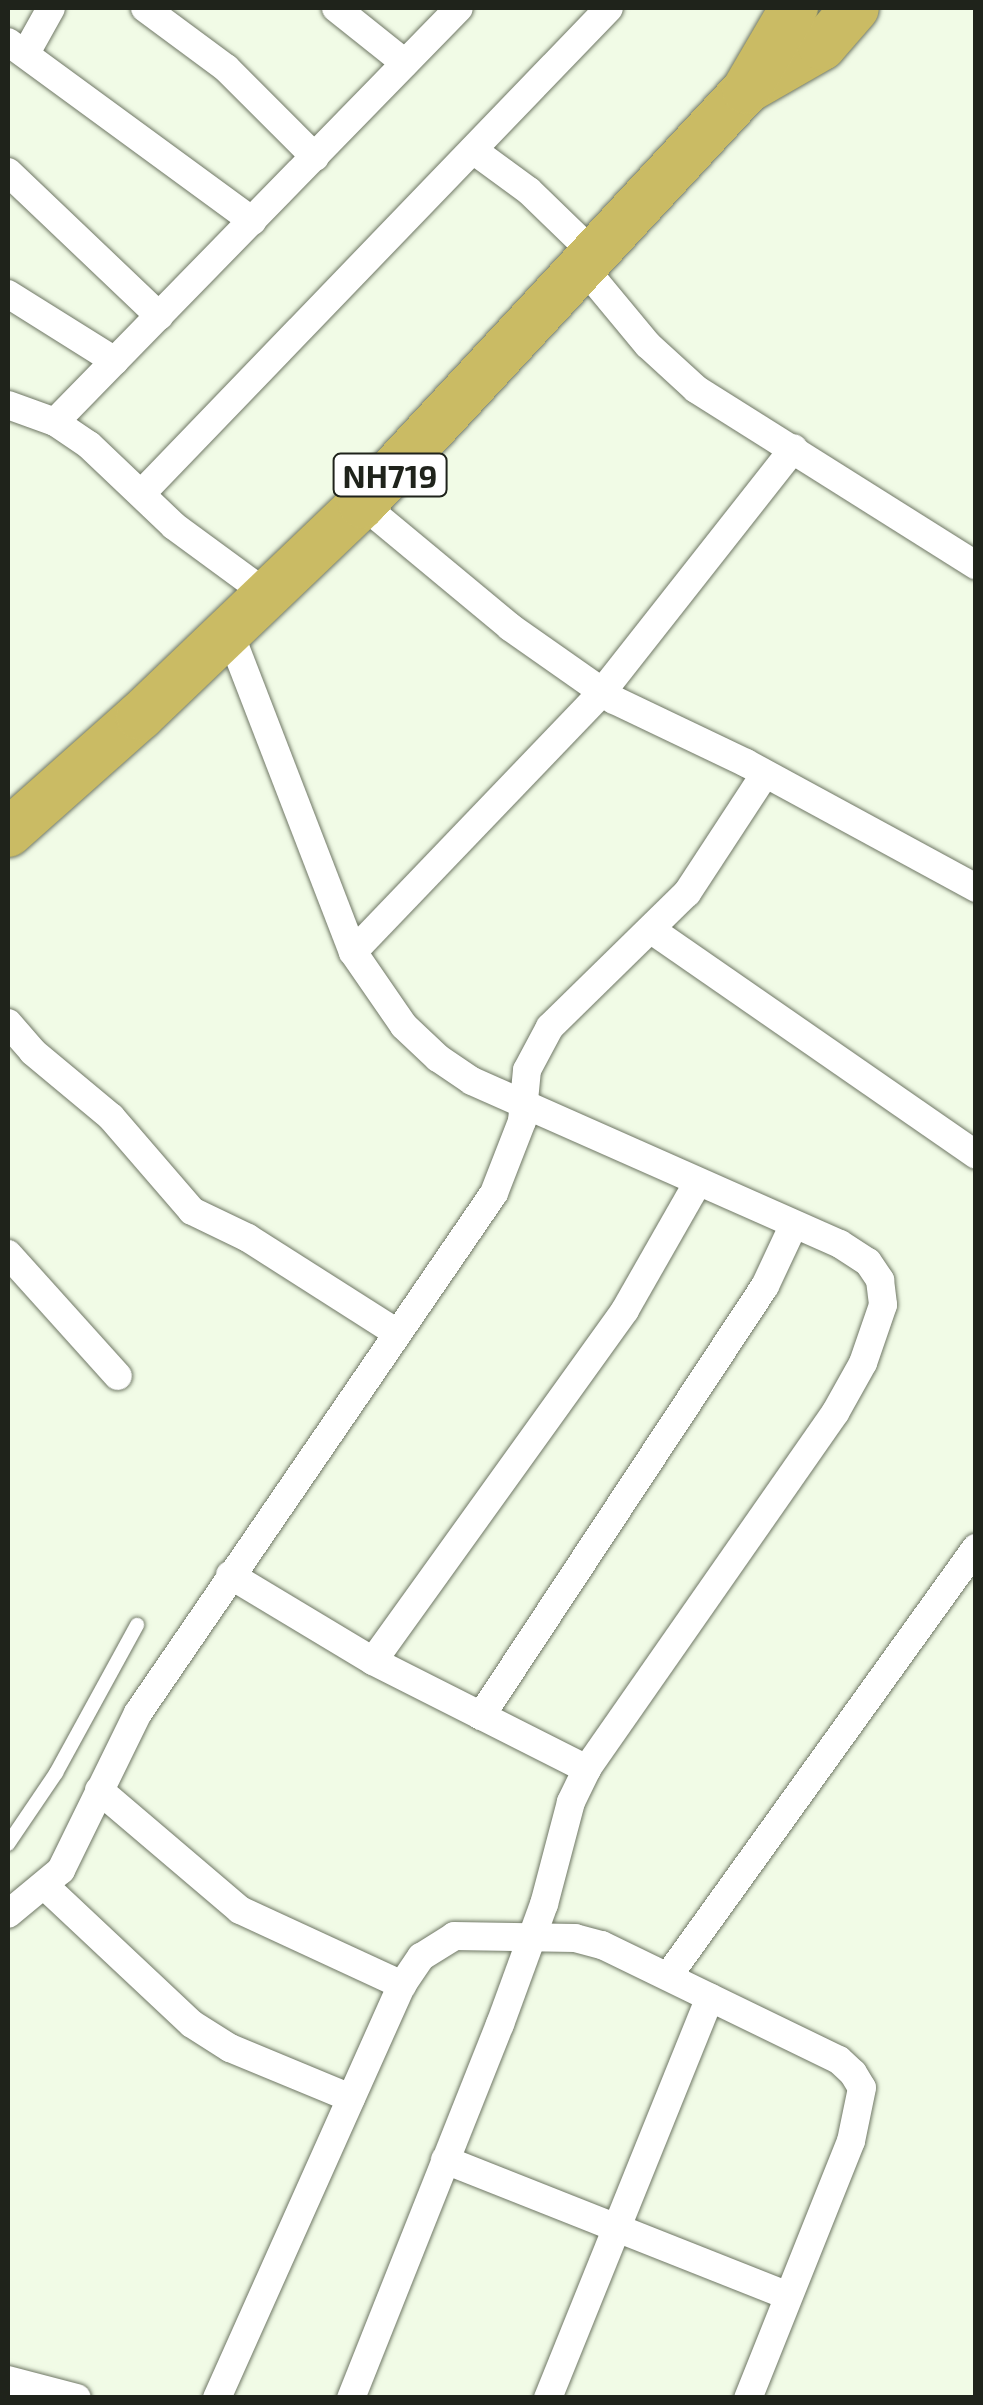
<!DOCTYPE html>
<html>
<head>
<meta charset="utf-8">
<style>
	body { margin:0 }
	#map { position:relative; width:983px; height:2405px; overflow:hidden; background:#f1fbe6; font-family:"Exo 2",sans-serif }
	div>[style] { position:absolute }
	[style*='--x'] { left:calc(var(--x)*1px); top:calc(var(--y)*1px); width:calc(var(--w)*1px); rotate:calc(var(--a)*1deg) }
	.roads { filter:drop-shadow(0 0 2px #6f7765) drop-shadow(0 0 2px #6f7765) }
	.service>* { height:14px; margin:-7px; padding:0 7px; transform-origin:7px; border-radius:7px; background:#fff }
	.minor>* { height:28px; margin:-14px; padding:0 14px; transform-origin:14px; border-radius:14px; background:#fff }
	.trunk>* { height:48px; margin:-24px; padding:0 24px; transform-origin:24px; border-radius:24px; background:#cabb64 }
	span { translate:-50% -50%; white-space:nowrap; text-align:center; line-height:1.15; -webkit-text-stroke:10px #fff; paint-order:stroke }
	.shield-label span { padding:2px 8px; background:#fff; border:2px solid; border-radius:8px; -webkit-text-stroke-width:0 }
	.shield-label { font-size:32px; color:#1f231b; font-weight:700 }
	.frame { position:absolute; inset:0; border:10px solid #1f231b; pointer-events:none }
</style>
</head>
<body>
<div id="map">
	<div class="roads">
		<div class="service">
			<i style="--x:8;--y:1844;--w:86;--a:-55.9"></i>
			<i style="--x:56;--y:1773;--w:169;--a:-61.3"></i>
		</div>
		<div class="minor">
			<i style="--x:145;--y:8;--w:101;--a:36.5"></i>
			<i style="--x:226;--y:68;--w:126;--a:45"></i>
			<i style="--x:336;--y:8;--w:88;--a:38.6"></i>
			<i style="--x:8;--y:42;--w:303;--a:36.2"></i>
			<i style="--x:26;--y:53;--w:51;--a:-60.9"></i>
			<i style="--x:473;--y:150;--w:69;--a:36.2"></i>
			<i style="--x:529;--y:191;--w:92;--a:44.1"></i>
			<i style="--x:8;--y:172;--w:209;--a:43.6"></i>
			<i style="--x:584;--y:268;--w:100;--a:50.3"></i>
			<i style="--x:648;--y:345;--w:65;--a:42.5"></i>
			<i style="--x:696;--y:389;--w:331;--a:32.2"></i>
			<i style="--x:8;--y:294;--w:126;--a:32.1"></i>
			<i style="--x:8;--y:405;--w:50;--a:19.9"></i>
			<i style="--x:55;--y:422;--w:41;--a:34.1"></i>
			<i style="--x:89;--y:445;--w:117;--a:43.6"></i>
			<i style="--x:174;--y:526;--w:117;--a:36.3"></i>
			<i style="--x:55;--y:422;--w:578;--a:-45.7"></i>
			<i style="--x:142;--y:493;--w:673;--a:-46.08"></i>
			<i style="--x:362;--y:504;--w:192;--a:39.7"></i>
			<i style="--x:510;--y:627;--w:127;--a:35.1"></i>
			<i style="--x:614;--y:700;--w:146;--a:25.5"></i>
			<i style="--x:746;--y:763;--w:262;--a:28.5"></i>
			<i style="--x:229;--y:631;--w:344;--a:68.9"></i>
			<i style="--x:353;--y:952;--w:90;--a:55.4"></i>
			<i style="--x:404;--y:1026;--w:47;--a:43.3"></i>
			<i style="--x:438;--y:1058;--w:41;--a:34.1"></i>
			<i style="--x:472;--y:1081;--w:402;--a:23.9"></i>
			<i style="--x:840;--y:1244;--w:33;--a:33"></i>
			<i style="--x:868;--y:1262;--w:22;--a:56"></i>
			<i style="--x:880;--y:1280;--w:25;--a:83"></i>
			<i style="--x:883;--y:1305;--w:61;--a:109"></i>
			<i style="--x:863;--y:1363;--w:57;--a:119.2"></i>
			<i style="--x:835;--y:1413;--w:434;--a:124.9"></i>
			<i style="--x:587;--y:1769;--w:37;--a:116"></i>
			<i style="--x:571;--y:1802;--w:106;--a:104.8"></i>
			<i style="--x:544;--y:1904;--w:128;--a:110.1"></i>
			<i style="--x:500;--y:2024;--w:403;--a:111.7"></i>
			<i style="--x:653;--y:931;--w:393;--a:34.7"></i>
			<i style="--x:353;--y:952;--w:360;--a:-46.2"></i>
			<i style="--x:602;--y:692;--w:310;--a:-51.8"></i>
			<i style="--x:8;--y:1023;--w:38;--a:49"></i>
			<i style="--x:33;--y:1052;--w:102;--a:39.8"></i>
			<i style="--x:111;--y:1117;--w:124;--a:49.2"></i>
			<i style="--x:192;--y:1211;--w:62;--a:25.7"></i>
			<i style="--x:248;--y:1238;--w:177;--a:32.5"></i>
			<i style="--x:8;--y:1254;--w:164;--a:48"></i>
			<i style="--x:230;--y:1575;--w:167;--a:31"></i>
			<i style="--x:373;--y:1661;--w:240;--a:26.8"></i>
			<i style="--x:373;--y:1661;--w:432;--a:-54.3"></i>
			<i style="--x:625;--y:1310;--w:147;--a:-60.3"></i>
			<i style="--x:481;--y:1716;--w:515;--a:-56.56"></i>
			<i style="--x:765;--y:1286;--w:68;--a:-64.9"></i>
			<i style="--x:99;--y:1790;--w:185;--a:40.4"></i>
			<i style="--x:240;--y:1910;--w:179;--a:24.8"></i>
			<i style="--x:46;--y:1887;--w:200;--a:43.2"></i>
			<i style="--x:192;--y:2024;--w:45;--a:32.3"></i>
			<i style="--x:230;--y:2048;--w:131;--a:22.5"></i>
			<i style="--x:8;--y:1914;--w:69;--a:-39.7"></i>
			<i style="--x:61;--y:1870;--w:175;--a:-63.9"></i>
			<i style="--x:138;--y:1713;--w:630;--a:-55.6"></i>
			<i style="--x:494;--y:1193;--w:77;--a:-68.7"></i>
			<i style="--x:522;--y:1121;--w:51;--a:-84.4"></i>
			<i style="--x:527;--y:1070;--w:49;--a:-61.9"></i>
			<i style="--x:550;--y:1027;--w:192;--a:-44.4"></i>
			<i style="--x:687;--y:893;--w:142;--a:-56.8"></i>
			<i style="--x:669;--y:1975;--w:526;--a:-54.29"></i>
			<i style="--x:445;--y:2160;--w:369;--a:21.6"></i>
			<i style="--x:8;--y:2380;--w:71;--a:14.6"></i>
			<i style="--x:217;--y:2398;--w:453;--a:-65.9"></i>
			<i style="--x:402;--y:1985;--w:34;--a:-56"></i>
			<i style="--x:421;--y:1957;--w:39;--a:-32"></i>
			<i style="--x:454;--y:1936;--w:121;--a:0.9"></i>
			<i style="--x:575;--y:1938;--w:28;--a:15"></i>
			<i style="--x:602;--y:1945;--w:263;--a:25.9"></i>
			<i style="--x:839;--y:2060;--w:19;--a:43"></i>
			<i style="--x:853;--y:2073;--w:17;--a:59"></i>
			<i style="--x:862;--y:2088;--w:54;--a:101.7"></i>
			<i style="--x:851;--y:2141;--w:277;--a:111.8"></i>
			<i style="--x:548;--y:2398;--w:432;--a:-68"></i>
		</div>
		<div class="trunk">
			<i style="--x:749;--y:88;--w:84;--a:-29.9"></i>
			<i style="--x:822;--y:46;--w:50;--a:-49"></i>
			<i style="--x:8;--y:833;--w:176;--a:-41.6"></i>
			<i style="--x:140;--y:716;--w:307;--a:-43.7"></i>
			<i style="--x:362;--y:504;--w:565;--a:-47.15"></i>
			<i style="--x:746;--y:90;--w:95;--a:-59.7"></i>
		</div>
	</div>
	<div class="shield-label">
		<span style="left:390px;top:475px">NH719</span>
	</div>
	<div class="frame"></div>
</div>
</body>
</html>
